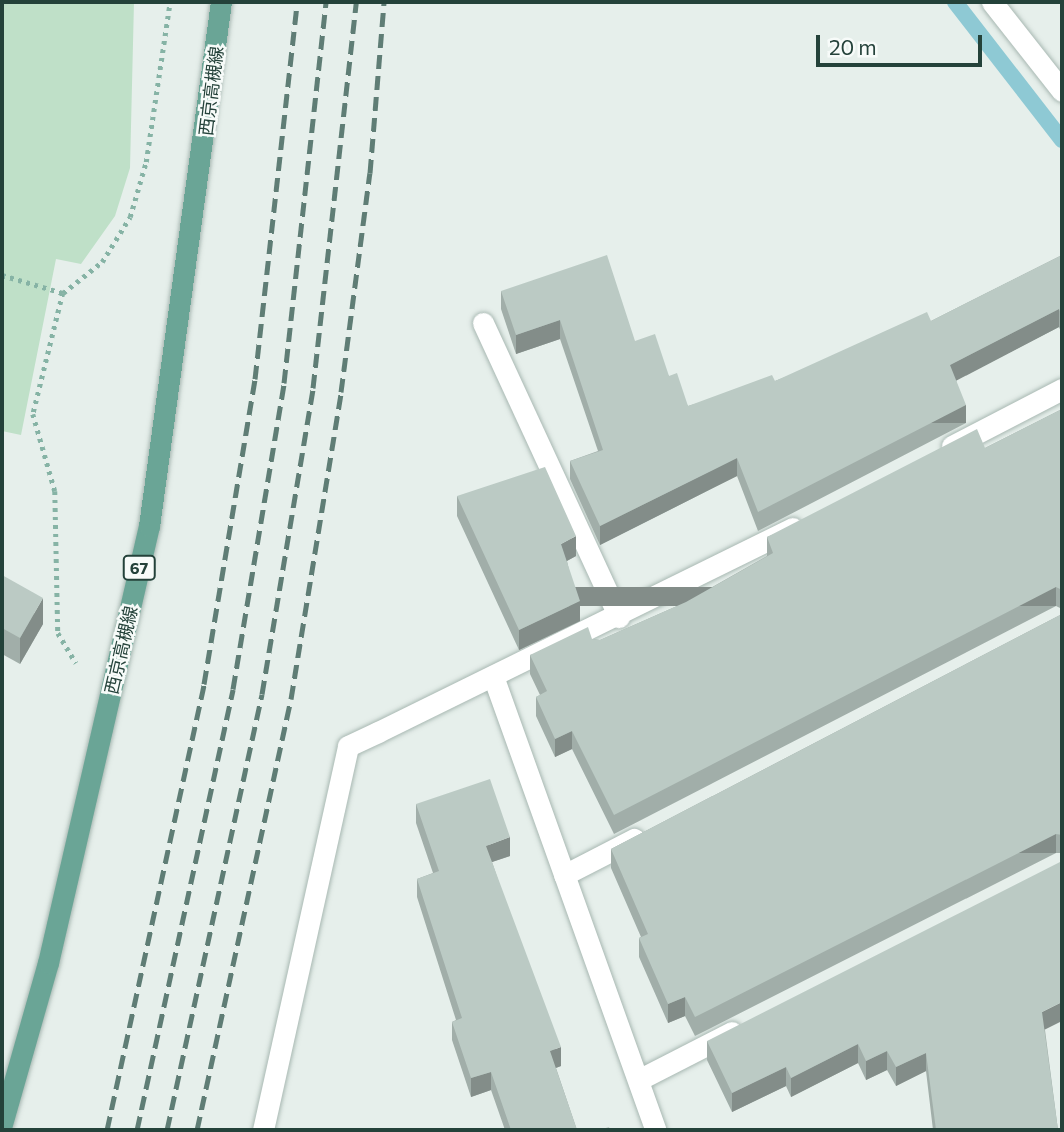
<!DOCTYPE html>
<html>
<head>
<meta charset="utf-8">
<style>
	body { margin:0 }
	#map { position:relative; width:1064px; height:1132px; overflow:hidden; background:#e6efeb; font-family:Commissioner,"Noto Sans JP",sans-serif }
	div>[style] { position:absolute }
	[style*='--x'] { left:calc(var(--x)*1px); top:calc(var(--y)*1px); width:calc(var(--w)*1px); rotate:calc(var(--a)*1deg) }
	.green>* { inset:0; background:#bfe0c8 }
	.stream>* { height:16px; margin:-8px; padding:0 8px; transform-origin:8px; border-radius:8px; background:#8ec9d4 }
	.path>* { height:4.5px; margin-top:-2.25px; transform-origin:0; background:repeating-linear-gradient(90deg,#86b3a5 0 3.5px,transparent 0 8.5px) }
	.roads { filter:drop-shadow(0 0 2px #a8b8b2) drop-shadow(0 0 2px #a8b8b2) }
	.lane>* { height:21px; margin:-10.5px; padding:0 10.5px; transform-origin:10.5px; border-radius:10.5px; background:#fff }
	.street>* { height:21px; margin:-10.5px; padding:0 10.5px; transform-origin:10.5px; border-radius:10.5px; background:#fff }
	.primary>* { height:21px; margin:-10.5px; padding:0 10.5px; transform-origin:10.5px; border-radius:10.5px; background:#6aa596 }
	.rail>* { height:5px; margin-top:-2.5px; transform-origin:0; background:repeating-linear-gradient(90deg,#5f7d75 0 14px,transparent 0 21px) }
	.wall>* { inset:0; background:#a1aea9 }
	.shaded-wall>* { inset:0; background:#838d89; transform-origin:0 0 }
	.building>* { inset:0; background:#bbcac4 }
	span { translate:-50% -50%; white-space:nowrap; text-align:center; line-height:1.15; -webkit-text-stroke:5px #f7fbf9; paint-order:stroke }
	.shield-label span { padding:2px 5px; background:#f7fbf9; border:2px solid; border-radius:5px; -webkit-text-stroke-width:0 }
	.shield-label { font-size:16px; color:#24423a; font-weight:700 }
	.street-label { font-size:18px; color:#24423a }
	.frame { position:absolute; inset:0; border:4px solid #24423a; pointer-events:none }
	.scale { position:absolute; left:816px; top:35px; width:166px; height:32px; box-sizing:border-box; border:4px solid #24423a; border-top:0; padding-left:9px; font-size:21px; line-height:24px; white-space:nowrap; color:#24423a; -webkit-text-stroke:5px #f7fbf9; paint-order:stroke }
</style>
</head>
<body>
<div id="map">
	<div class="green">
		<i style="clip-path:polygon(2px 2px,134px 2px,130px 168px,115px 216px,81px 264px,56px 259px,21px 435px,2px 431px)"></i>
	</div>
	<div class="stream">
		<i style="--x:955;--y:2;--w:175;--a:52.2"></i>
	</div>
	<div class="path">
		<i style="--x:2;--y:275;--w:64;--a:16.4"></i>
		<i style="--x:63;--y:293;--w:50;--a:-38.5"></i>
		<i style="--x:102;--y:262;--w:53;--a:-58.1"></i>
		<i style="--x:130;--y:217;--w:57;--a:-73.8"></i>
		<i style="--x:146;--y:162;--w:162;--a:-81.5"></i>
		<i style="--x:63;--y:293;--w:125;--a:103.9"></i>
		<i style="--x:33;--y:414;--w:80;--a:74.1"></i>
		<i style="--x:55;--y:491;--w:142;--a:88.8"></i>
		<i style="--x:58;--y:633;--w:35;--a:59"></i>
	</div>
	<div class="roads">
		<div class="lane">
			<i style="--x:263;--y:1130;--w:393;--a:-77.5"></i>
			<i style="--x:348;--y:746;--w:33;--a:-25"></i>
		</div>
		<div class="street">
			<i style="--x:992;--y:2;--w:113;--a:51.8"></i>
			<i style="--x:483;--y:323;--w:324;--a:65.2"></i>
			<i style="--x:952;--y:446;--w:124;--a:-27.4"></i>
			<i style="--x:493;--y:676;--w:482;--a:70.3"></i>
			<i style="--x:378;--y:732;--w:462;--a:-26.2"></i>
			<i style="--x:564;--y:875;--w:79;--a:-27.2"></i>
			<i style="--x:640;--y:1079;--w:103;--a:-27.1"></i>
		</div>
		<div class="primary">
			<i style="--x:2;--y:1124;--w:167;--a:-74.1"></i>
			<i style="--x:48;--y:963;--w:449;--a:-77"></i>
			<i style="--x:149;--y:526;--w:529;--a:-82.18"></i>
		</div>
	</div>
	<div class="rail">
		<i style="--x:107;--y:1130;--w:456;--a:-77.7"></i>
		<i style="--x:204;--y:684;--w:309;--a:-80.5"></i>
		<i style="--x:255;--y:379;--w:379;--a:-83.6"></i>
		<i style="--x:137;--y:1130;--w:451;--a:-77.7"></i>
		<i style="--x:233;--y:689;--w:310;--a:-80.5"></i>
		<i style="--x:284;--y:383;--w:383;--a:-83.7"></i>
		<i style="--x:167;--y:1130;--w:446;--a:-77.7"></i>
		<i style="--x:262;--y:694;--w:310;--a:-80.5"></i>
		<i style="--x:313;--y:388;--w:388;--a:-83.6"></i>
		<i style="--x:197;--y:1130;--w:441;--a:-77.7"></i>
		<i style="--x:291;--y:699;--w:311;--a:-80.7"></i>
		<i style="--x:341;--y:392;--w:221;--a:-82.5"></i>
		<i style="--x:370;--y:173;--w:172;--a:-85.3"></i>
	</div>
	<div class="wall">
		<i style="clip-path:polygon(1062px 255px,1062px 334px,1059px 327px,956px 380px,966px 423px,758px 531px,737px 476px,600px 545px,570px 479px,570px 461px,598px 451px,560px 339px,516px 354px,501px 309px,501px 291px,635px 341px,669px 376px,688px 406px,775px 381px,931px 321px)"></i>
		<i style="clip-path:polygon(1062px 409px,1062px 609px,1056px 606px,614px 834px,572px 749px,555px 757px,536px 716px,536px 697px,540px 695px,530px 674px,530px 655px,592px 639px,600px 640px,686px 602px,767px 556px,767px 537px,985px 448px)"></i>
		<i style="clip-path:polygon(457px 496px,576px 556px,567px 561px,580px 621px,519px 650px,457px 516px)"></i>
		<i style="clip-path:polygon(2px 575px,43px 624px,20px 664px,2px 654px)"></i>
		<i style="clip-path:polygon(1062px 614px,1062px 853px,1056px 853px,695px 1036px,685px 1016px,668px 1023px,639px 957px,639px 938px,641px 937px,611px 868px,611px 849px)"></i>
		<i style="clip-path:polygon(416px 804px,510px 856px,492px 862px,561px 1066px,556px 1068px,577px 1130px,505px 1130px,491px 1090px,471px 1097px,452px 1040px,452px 1022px,456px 1020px,417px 897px,417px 879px,433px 873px,416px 823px)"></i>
		<i style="clip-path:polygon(1045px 1030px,1058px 1130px,933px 1130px,926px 1071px,896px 1086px,887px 1070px,866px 1080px,858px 1063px,791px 1097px,786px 1086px,732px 1112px,707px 1060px,707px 1041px)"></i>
	</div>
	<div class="shaded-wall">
		<i style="clip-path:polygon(1059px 309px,1059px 327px,950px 384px,950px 365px)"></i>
		<i style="clip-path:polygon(560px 320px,560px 339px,516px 354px,516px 335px)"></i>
		<i style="left:966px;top:405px;width:18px;height:234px;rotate:90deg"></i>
		<i style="clip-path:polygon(737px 458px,737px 476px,600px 545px,600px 526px)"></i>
		<i style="clip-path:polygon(576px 536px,576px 556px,561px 564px,561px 544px)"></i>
		<i style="left:1056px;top:587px;width:19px;height:497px;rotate:90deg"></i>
		<i style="clip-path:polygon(43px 598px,43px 624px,20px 664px,20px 638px)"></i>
		<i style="clip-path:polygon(580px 601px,580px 621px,519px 650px,519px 630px)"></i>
		<i style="clip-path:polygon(572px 731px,572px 749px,555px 757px,555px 739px)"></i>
		<i style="left:1056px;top:834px;width:19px;height:405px;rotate:90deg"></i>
		<i style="clip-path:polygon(510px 837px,510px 856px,486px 864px,486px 846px)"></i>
		<i style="clip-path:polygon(685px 997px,685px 1016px,668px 1023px,668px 1004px)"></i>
		<i style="clip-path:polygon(1062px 1002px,1062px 1021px,1042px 1031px,1042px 1012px)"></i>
		<i style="clip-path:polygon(858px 1044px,858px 1063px,791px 1097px,791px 1078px)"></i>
		<i style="clip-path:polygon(561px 1047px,561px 1066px,550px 1070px,550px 1051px)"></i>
		<i style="clip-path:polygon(887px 1051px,887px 1070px,866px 1080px,866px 1061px)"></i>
		<i style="clip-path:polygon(926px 1053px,926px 1071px,896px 1086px,896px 1067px)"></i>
		<i style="clip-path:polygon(786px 1067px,786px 1086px,732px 1112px,732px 1093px)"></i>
		<i style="clip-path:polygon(491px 1072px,491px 1090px,471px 1097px,471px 1078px)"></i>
	</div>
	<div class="building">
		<i style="clip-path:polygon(607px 255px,635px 341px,655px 334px,669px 376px,677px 373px,688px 406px,772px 375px,775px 381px,927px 312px,931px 321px,1062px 255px,1062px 316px,1059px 309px,950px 365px,966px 405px,758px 512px,737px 458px,600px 526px,570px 461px,603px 450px,560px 320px,516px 335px,501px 291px)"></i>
		<i style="clip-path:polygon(1062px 409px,1062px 590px,1056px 587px,614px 815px,572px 731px,555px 739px,536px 697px,547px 691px,530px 655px,588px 627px,592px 639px,600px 640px,686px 602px,773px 553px,767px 537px,977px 429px,985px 448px)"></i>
		<i style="clip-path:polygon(545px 467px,576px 536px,561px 544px,580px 601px,519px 630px,457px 496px)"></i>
		<i style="clip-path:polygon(2px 575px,43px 598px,20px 638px,2px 628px)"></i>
		<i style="clip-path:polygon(1062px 614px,1062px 835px,1056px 834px,695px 1017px,685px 997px,668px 1004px,639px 938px,648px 934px,611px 849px)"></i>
		<i style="clip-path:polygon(490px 779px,510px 837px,486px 846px,561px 1047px,550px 1051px,577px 1130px,511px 1130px,491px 1072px,471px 1078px,452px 1022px,462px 1018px,417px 879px,439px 871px,416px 804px)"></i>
		<i style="clip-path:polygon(1062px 861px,1062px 1002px,1042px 1012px,1058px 1130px,936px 1130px,926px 1053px,896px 1067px,887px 1051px,866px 1061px,858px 1044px,791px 1078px,786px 1067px,732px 1093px,707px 1041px)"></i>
		<i style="clip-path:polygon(609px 1127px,610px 1130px,599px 1130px)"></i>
	</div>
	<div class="shield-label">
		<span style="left:139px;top:568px">67</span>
	</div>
	<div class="street-label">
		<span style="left:211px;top:91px;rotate:-83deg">西京高槻線</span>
		<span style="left:121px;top:650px;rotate:-77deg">西京高槻線</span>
	</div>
	<div class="frame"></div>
	<div class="scale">20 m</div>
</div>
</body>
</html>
